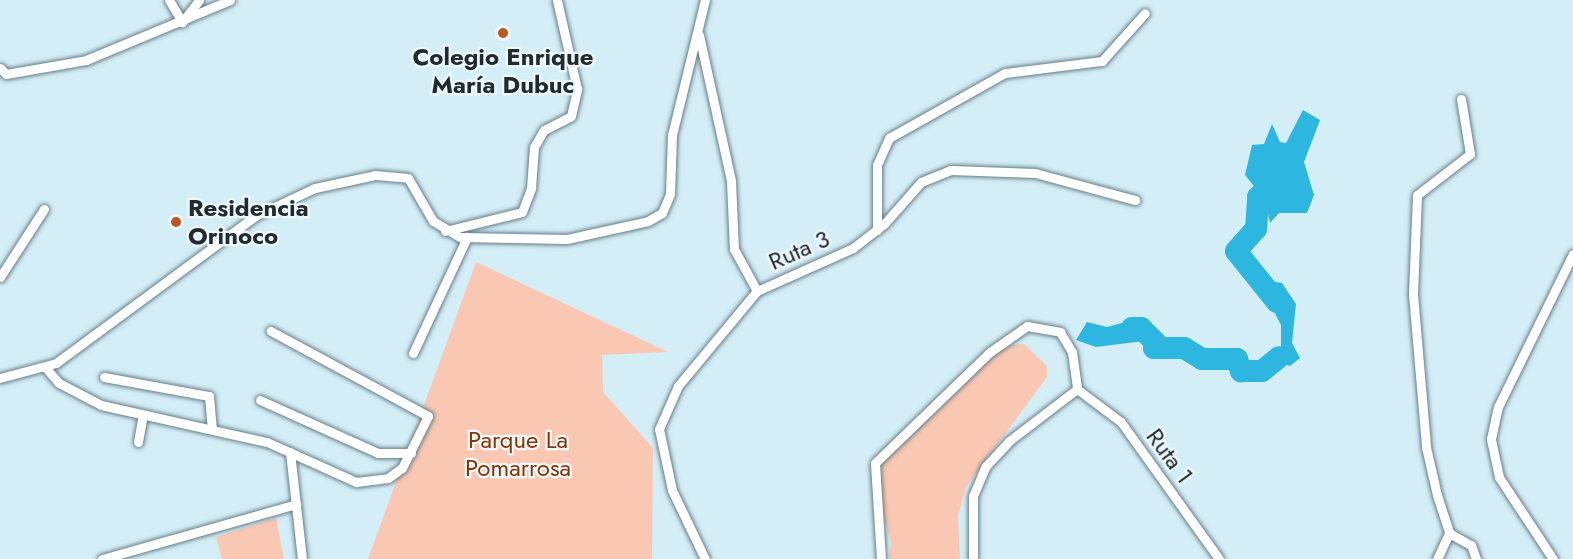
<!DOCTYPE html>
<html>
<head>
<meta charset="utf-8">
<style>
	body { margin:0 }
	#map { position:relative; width:1573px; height:559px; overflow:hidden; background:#d4eef8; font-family:Jost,sans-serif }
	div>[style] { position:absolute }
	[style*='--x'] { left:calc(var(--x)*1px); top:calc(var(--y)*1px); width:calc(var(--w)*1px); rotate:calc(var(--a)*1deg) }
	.green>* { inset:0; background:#fac8b2 }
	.water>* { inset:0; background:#2db6df }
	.river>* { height:22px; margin:-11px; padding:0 11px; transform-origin:11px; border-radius:11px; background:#2db6df }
	.roads { filter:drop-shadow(0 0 2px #677e88) drop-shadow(0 0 2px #677e88) }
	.minor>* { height:9px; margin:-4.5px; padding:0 4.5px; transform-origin:4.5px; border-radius:4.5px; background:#fff }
	.dots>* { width:16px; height:16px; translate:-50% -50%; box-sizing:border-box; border:3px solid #eef8fc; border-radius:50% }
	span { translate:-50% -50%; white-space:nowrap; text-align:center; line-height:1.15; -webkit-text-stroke:4.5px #eef8fc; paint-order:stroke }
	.poi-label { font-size:24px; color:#212b2f; font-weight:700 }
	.left { translate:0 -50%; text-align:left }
	.street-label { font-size:24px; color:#212b2f }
	.park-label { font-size:24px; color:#863500 }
</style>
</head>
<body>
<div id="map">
	<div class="green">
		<i style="clip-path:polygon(476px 262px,668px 352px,602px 355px,603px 392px,653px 448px,652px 559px,368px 559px)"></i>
		<i style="clip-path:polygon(1024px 344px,1047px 366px,1047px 377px,966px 487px,958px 516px,960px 559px,889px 559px,891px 543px,878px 495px,883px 461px,992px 356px,1010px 345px)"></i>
		<i style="clip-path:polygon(276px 518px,284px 559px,222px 559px,216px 537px)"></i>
	</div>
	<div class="water">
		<i style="clip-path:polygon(1303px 110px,1320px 120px,1304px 162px,1314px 195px,1307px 213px,1279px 213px,1270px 223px,1265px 200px,1245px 175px,1252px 145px,1264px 144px,1272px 124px,1280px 142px,1286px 143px)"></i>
		<i style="clip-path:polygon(1257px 279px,1282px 283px,1296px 304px,1292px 343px,1300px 358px,1290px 366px,1280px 362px,1272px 376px,1261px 378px,1254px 370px,1281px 352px,1281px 325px)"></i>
		<i style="clip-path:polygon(1137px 319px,1153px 336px,1154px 348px,1144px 341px,1096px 347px,1076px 340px,1087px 322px,1107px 327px)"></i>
	</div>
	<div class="river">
		<i style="--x:1277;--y:302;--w:65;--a:-128.8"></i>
		<i style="--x:1236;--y:251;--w:30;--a:-48"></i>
		<i style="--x:1256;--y:229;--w:32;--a:-86"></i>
		<i style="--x:1258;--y:197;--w:33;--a:-41"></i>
		<i style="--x:1132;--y:328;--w:9;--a:0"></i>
		<i style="--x:1141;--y:328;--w:20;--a:45"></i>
		<i style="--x:1155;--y:342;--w:6;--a:99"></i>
		<i style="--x:1154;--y:348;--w:30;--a:0"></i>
		<i style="--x:1184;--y:348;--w:21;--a:31"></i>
		<i style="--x:1202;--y:359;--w:35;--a:0"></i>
		<i style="--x:1237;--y:359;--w:13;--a:72"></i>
		<i style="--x:1241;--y:371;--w:21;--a:0"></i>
		<i style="--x:1262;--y:371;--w:22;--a:-39"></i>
	</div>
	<div class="roads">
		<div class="minor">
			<i style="--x:169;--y:0;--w:26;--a:59"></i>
			<i style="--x:182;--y:22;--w:28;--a:-52"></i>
			<i style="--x:699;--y:35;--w:149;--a:77.6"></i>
			<i style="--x:731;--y:181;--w:68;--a:87.5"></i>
			<i style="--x:734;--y:249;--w:48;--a:61.3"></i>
			<i style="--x:0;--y:68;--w:8;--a:45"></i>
			<i style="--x:6;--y:74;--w:81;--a:-9.9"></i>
			<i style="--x:86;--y:60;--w:156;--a:-22.6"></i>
			<i style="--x:1461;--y:99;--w:56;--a:80.7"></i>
			<i style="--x:1470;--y:154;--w:67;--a:142.3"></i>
			<i style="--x:1417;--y:195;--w:99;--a:92.3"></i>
			<i style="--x:1413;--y:294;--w:154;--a:85.1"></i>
			<i style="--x:1426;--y:447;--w:49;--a:77.1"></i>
			<i style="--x:1437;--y:495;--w:40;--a:72"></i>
			<i style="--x:1449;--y:533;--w:25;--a:29"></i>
			<i style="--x:1471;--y:545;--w:15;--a:70"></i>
			<i style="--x:877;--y:230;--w:65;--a:-90"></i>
			<i style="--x:877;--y:165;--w:30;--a:-66"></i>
			<i style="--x:889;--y:138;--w:133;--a:-29.3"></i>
			<i style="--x:1005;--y:73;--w:98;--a:-7.1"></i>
			<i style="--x:1102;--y:61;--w:64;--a:-48.1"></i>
			<i style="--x:445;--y:231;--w:79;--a:-13.9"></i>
			<i style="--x:522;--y:212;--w:26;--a:-69"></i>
			<i style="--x:531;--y:188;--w:41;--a:-85.8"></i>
			<i style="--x:534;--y:147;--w:20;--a:-60"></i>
			<i style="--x:544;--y:130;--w:30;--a:-27"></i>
			<i style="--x:571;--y:116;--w:28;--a:-77"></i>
			<i style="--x:577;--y:89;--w:91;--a:-102.7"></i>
			<i style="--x:0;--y:277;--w:81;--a:-57.1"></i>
			<i style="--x:413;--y:353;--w:128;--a:-65"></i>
			<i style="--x:45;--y:367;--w:21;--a:49"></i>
			<i style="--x:59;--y:383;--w:47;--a:27.6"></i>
			<i style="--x:101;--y:405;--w:170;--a:12.6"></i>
			<i style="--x:267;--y:442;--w:98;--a:24.2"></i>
			<i style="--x:356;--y:482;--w:32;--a:-7"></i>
			<i style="--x:388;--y:478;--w:17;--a:-36"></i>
			<i style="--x:402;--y:468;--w:58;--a:-63.4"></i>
			<i style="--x:428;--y:416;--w:179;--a:-151.6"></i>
			<i style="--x:104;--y:377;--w:107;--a:10.3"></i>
			<i style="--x:209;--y:396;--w:33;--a:85"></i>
			<i style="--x:0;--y:378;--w:58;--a:-15"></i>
			<i style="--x:56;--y:363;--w:250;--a:-36.4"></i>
			<i style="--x:257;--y:215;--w:64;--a:-25"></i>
			<i style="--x:315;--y:188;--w:61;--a:-12.2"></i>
			<i style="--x:375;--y:175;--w:33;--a:5"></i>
			<i style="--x:408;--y:178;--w:50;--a:59.8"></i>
			<i style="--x:433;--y:221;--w:31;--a:31"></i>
			<i style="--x:460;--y:237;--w:107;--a:1.1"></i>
			<i style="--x:567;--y:239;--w:83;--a:-12.5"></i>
			<i style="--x:648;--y:221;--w:16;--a:-30"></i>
			<i style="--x:662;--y:213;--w:21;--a:-67"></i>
			<i style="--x:670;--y:194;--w:59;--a:-88.1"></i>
			<i style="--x:672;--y:135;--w:139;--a:-76.3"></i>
			<i style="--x:1077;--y:389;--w:55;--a:36.9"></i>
			<i style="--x:1121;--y:422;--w:168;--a:54.4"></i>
			<i style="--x:260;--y:400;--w:129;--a:24.2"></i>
			<i style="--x:378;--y:453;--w:33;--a:0"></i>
			<i style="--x:138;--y:442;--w:27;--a:-80"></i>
			<i style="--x:290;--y:452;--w:108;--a:83.6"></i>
			<i style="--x:102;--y:559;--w:202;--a:-15.8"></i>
			<i style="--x:705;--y:559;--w:76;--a:-115.6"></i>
			<i style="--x:672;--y:490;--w:62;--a:-102"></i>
			<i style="--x:659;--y:429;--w:47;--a:-66.2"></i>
			<i style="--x:678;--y:386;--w:124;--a:-50.3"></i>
			<i style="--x:757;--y:291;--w:105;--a:-24.1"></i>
			<i style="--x:853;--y:248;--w:39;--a:-38"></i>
			<i style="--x:884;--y:224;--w:56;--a:-48.6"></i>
			<i style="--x:921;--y:182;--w:32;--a:-22"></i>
			<i style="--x:951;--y:170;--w:84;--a:2"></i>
			<i style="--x:1035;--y:173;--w:104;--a:15.1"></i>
			<i style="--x:881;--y:559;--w:96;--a:-93.6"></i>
			<i style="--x:875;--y:463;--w:160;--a:-44"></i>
			<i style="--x:990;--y:352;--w:45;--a:-35.1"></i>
			<i style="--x:1027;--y:326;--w:34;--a:10"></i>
			<i style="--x:1060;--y:332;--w:23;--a:59"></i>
			<i style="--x:1072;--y:352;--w:37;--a:82"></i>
			<i style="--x:973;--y:559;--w:63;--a:-90"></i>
			<i style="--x:973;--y:496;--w:33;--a:-67"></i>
			<i style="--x:986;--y:466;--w:34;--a:-47"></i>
			<i style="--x:1009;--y:441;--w:86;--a:-37.4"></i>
			<i style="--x:1437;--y:559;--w:29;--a:-65"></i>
			<i style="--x:1553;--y:559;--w:98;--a:-123.4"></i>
			<i style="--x:1499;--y:477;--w:39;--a:-102"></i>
			<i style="--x:1491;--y:439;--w:33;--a:-78"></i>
			<i style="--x:1498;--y:407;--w:170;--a:-63.9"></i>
		</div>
	</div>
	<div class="dots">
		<i style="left:503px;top:33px;background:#bb5821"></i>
		<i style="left:176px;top:222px;background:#bb5821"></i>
	</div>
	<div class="poi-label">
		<span style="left:503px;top:71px">Colegio Enrique<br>María Dubuc</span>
		<span class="left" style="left:188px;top:222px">Residencia<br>Orinoco</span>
	</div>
	<div class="street-label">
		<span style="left:799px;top:250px;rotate:-24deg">Ruta 3</span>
		<span style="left:1170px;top:456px;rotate:54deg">Ruta 1</span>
	</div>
	<div class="park-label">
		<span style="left:518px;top:454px">Parque La<br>Pomarrosa</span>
	</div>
</div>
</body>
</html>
